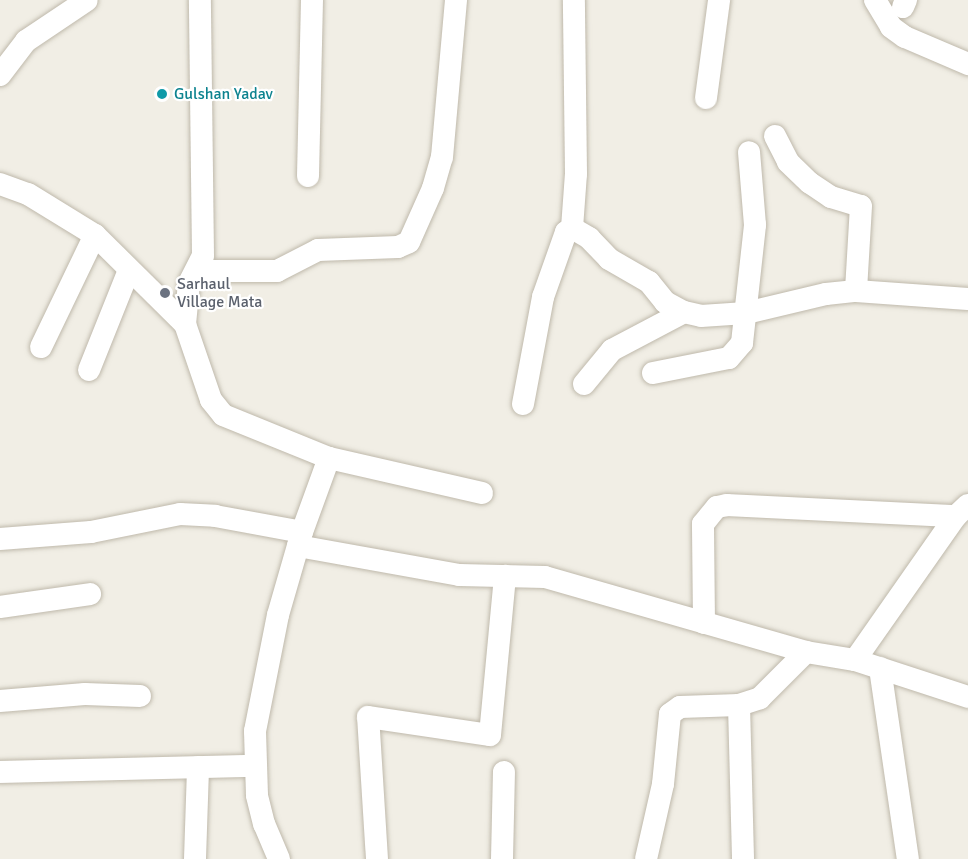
<!DOCTYPE html>
<html>
<head>
<meta charset="utf-8">
<style>
	body { margin:0 }
	#map { position:relative; width:968px; height:859px; overflow:hidden; background:#f1eee5; font-family:Signika,sans-serif }
	div>[style] { position:absolute }
	[style*='--x'] { left:calc(var(--x)*1px); top:calc(var(--y)*1px); width:calc(var(--w)*1px); rotate:calc(var(--a)*1deg) }
	.roads { filter:drop-shadow(0 0 2px #bfb9ab) drop-shadow(0 0 2px #bfb9ab) }
	.minor>* { height:22px; margin:-11px; padding:0 11px; transform-origin:11px; border-radius:11px; background:#fff }
	.dots>* { width:16px; height:16px; translate:-50% -50%; box-sizing:border-box; border:3px solid #fff; border-radius:50% }
	span { translate:-50% -50%; white-space:nowrap; text-align:center; line-height:1.15; -webkit-text-stroke:4.5px #fff; paint-order:stroke }
	.culture-label { font-size:16px; color:#0d838f }
	.left { translate:0 -50%; text-align:left }
	.worship-label { font-size:16px; color:#5b616d }
</style>
</head>
<body>
<div id="map">
	<div class="roads">
		<div class="minor">
			<i style="--x:875;--y:0;--w:31;--a:59"></i>
			<i style="--x:891;--y:27;--w:17;--a:36"></i>
			<i style="--x:905;--y:37;--w:69;--a:23.2"></i>
			<i style="--x:903;--y:7;--w:8;--a:-67"></i>
			<i style="--x:0;--y:75;--w:43;--a:-52.6"></i>
			<i style="--x:26;--y:41;--w:73;--a:-33.9"></i>
			<i style="--x:706;--y:98;--w:99;--a:-82.4"></i>
			<i style="--x:775;--y:136;--w:29;--a:63"></i>
			<i style="--x:788;--y:162;--w:30;--a:44"></i>
			<i style="--x:810;--y:183;--w:25;--a:34"></i>
			<i style="--x:831;--y:197;--w:31;--a:17"></i>
			<i style="--x:861;--y:206;--w:85;--a:93.4"></i>
			<i style="--x:308;--y:176;--w:176;--a:-88.7"></i>
			<i style="--x:0;--y:184;--w:30;--a:20"></i>
			<i style="--x:28;--y:194;--w:79;--a:31.5"></i>
			<i style="--x:95;--y:235;--w:127;--a:44.7"></i>
			<i style="--x:185;--y:324;--w:80;--a:71.1"></i>
			<i style="--x:211;--y:400;--w:19;--a:51"></i>
			<i style="--x:223;--y:415;--w:114;--a:22.1"></i>
			<i style="--x:329;--y:458;--w:157;--a:12.9"></i>
			<i style="--x:572;--y:228;--w:20;--a:30"></i>
			<i style="--x:589;--y:238;--w:29;--a:46"></i>
			<i style="--x:609;--y:259;--w:46;--a:29.9"></i>
			<i style="--x:649;--y:282;--w:26;--a:51"></i>
			<i style="--x:665;--y:302;--w:21;--a:28"></i>
			<i style="--x:684;--y:312;--w:17;--a:13"></i>
			<i style="--x:701;--y:316;--w:45;--a:-3.8"></i>
			<i style="--x:746;--y:313;--w:82;--a:-13.4"></i>
			<i style="--x:826;--y:294;--w:30;--a:-6"></i>
			<i style="--x:856;--y:291;--w:112;--a:4.1"></i>
			<i style="--x:196;--y:271;--w:81;--a:0"></i>
			<i style="--x:277;--y:271;--w:46;--a:-27.1"></i>
			<i style="--x:318;--y:250;--w:80;--a:-2.1"></i>
			<i style="--x:398;--y:247;--w:12;--a:-24"></i>
			<i style="--x:409;--y:242;--w:59;--a:-66"></i>
			<i style="--x:433;--y:188;--w:32;--a:-74"></i>
			<i style="--x:442;--y:157;--w:158;--a:-84.9"></i>
			<i style="--x:185;--y:324;--w:41;--a:-84.4"></i>
			<i style="--x:189;--y:283;--w:30;--a:-63"></i>
			<i style="--x:203;--y:256;--w:256;--a:-90.7"></i>
			<i style="--x:41;--y:347;--w:124;--a:-64.3"></i>
			<i style="--x:89;--y:370;--w:108;--a:-68.2"></i>
			<i style="--x:653;--y:373;--w:77;--a:-11.2"></i>
			<i style="--x:729;--y:358;--w:20;--a:-49"></i>
			<i style="--x:742;--y:343;--w:119;--a:-83.7"></i>
			<i style="--x:755;--y:225;--w:73;--a:-94.7"></i>
			<i style="--x:584;--y:384;--w:44;--a:-50.5"></i>
			<i style="--x:612;--y:350;--w:81;--a:-27.8"></i>
			<i style="--x:523;--y:404;--w:109;--a:-79.4"></i>
			<i style="--x:543;--y:297;--w:69;--a:-70.5"></i>
			<i style="--x:566;--y:232;--w:7;--a:-34"></i>
			<i style="--x:572;--y:228;--w:54;--a:-85.8"></i>
			<i style="--x:576;--y:174;--w:174;--a:-90.7"></i>
			<i style="--x:0;--y:539;--w:91;--a:-4.4"></i>
			<i style="--x:91;--y:532;--w:91;--a:-11.4"></i>
			<i style="--x:180;--y:514;--w:35;--a:3"></i>
			<i style="--x:215;--y:516;--w:88;--a:10.4"></i>
			<i style="--x:298;--y:546;--w:164;--a:10.2"></i>
			<i style="--x:459;--y:575;--w:86;--a:1.3"></i>
			<i style="--x:545;--y:577;--w:272;--a:16"></i>
			<i style="--x:806;--y:652;--w:50;--a:9.3"></i>
			<i style="--x:855;--y:660;--w:119;--a:18.1"></i>
			<i style="--x:0;--y:607;--w:91;--a:-8.2"></i>
			<i style="--x:704;--y:623;--w:99;--a:-90.6"></i>
			<i style="--x:703;--y:524;--w:22;--a:-51"></i>
			<i style="--x:717;--y:507;--w:10;--a:-11"></i>
			<i style="--x:727;--y:505;--w:229;--a:2.8"></i>
			<i style="--x:855;--y:660;--w:176;--a:-55"></i>
			<i style="--x:956;--y:516;--w:16;--a:-43"></i>
			<i style="--x:880;--y:668;--w:193;--a:81.7"></i>
			<i style="--x:0;--y:701;--w:85;--a:-4.7"></i>
			<i style="--x:85;--y:694;--w:55;--a:2.1"></i>
			<i style="--x:739;--y:705;--w:154;--a:88.5"></i>
			<i style="--x:0;--y:772;--w:254;--a:-1.4"></i>
			<i style="--x:195;--y:859;--w:92;--a:-88.1"></i>
			<i style="--x:279;--y:859;--w:38;--a:-113"></i>
			<i style="--x:264;--y:824;--w:30;--a:-104"></i>
			<i style="--x:257;--y:795;--w:64;--a:-91.8"></i>
			<i style="--x:255;--y:731;--w:118;--a:-78.8"></i>
			<i style="--x:278;--y:615;--w:86;--a:-73.9"></i>
			<i style="--x:302;--y:532;--w:79;--a:-70"></i>
			<i style="--x:377;--y:859;--w:142;--a:-93.6"></i>
			<i style="--x:368;--y:717;--w:123;--a:8.4"></i>
			<i style="--x:490;--y:735;--w:160;--a:-84.6"></i>
			<i style="--x:502;--y:859;--w:87;--a:-88.7"></i>
			<i style="--x:646;--y:859;--w:77;--a:-77.2"></i>
			<i style="--x:663;--y:784;--w:70;--a:-84.3"></i>
			<i style="--x:670;--y:714;--w:12;--a:-35"></i>
			<i style="--x:680;--y:707;--w:59;--a:-1.9"></i>
			<i style="--x:739;--y:705;--w:22;--a:-18"></i>
			<i style="--x:760;--y:698;--w:65;--a:-45"></i>
		</div>
	</div>
	<div class="dots">
		<i style="left:162px;top:94px;background:#0f9aa8"></i>
		<i style="left:165px;top:293px;background:#6b7280"></i>
	</div>
	<div class="culture-label">
		<span class="left" style="left:174px;top:94px">Gulshan Yadav</span>
	</div>
	<div class="worship-label">
		<span class="left" style="left:177px;top:293px">Sarhaul<br>Village Mata</span>
	</div>
</div>
</body>
</html>
